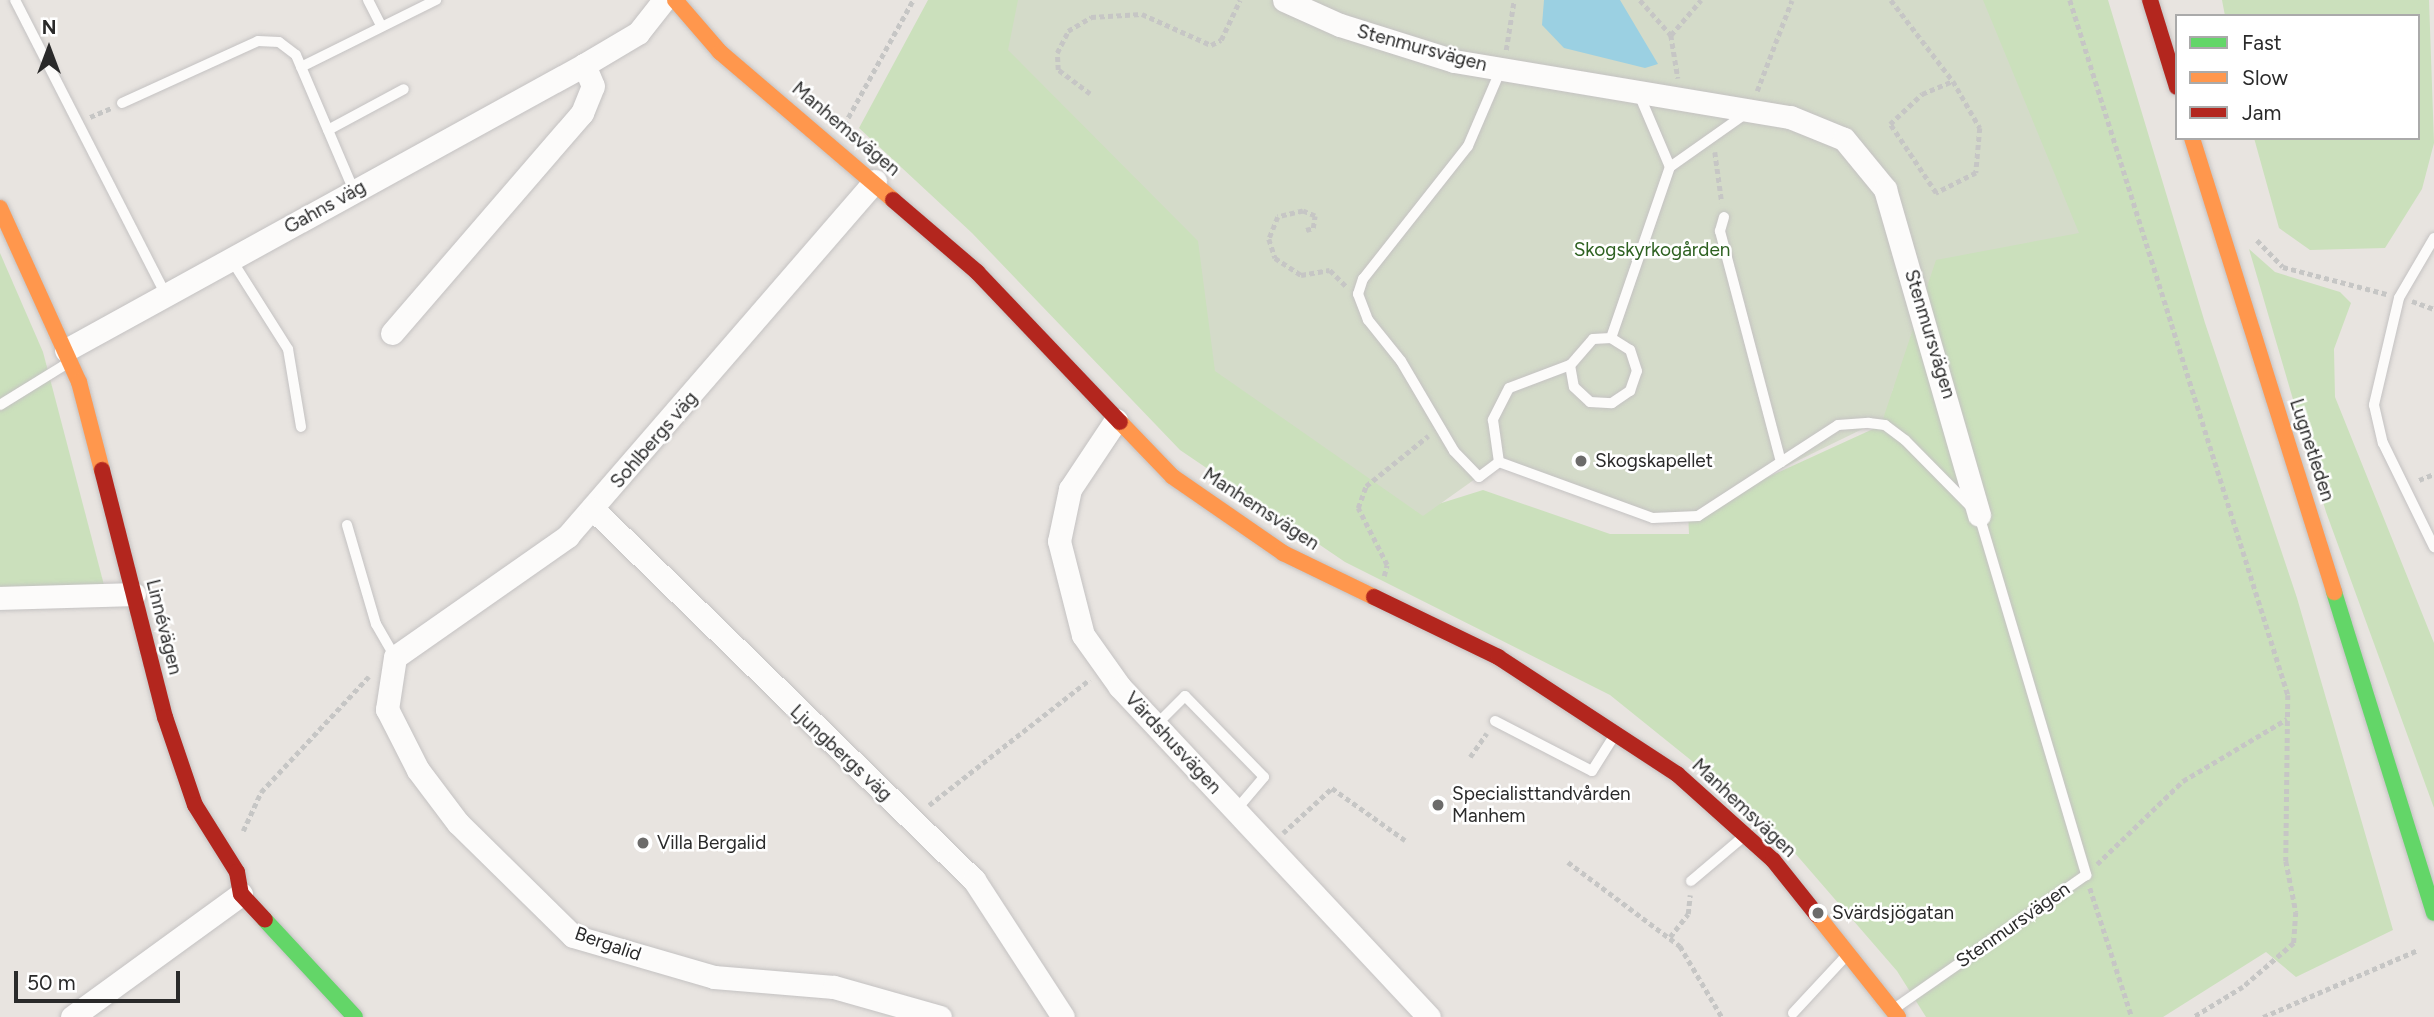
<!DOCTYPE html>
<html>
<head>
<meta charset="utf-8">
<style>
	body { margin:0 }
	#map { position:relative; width:2434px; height:1017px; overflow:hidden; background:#e8e4e0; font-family:Figtree,sans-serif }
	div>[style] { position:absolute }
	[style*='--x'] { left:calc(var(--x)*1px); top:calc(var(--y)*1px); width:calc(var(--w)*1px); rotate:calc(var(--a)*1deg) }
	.green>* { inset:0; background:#cbe0bc }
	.cemetery>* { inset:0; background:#d4dbc9 }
	.water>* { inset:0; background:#9bd0e2 }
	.path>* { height:4.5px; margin-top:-2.25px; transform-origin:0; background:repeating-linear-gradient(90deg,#c6c6c5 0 5px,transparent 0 8.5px) }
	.roads { filter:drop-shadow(0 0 2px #c4c2c2) drop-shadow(0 0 2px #c4c2c2) }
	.lane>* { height:10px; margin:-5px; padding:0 5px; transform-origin:5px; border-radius:5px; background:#fcfbfa }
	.street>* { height:23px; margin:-11.5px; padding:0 11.5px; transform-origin:11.5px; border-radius:11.5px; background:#fcfbfa }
	.fast>* { height:16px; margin:-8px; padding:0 8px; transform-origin:8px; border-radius:8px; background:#63d668 }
	.slow>* { height:16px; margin:-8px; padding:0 8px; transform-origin:8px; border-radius:8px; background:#ff974d }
	.jam>* { height:16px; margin:-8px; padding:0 8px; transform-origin:8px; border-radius:8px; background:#b3261e }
	.dots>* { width:19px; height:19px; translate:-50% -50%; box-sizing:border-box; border:4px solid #fff; border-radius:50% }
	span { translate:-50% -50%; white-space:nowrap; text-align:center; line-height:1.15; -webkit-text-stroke:5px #fff; paint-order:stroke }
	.street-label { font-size:19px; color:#2a2a2a }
	.park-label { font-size:19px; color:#2e6121 }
	.poi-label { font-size:19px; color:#2a2a2a }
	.left { translate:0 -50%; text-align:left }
	.legend { position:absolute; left:2175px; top:14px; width:245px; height:126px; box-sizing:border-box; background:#fff; border:2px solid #aaa; margin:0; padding:9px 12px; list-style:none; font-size:21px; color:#2a2a2a }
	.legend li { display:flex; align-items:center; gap:14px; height:35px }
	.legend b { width:35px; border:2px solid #aaa }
	.north { position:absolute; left:14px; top:14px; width:70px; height:70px; -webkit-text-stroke:5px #fff; paint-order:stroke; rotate:0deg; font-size:19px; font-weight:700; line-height:28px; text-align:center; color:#2a2a2a }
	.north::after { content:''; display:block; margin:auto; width:24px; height:32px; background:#2a2a2a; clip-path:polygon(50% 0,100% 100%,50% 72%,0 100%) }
	.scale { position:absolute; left:14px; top:971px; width:166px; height:32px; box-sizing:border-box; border:4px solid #2a2a2a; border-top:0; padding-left:9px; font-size:21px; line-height:24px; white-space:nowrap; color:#2a2a2a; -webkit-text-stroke:5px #fff; paint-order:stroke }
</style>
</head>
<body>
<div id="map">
	<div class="green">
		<i style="clip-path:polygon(928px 0,1385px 0,1185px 130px,1416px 511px,1483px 490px,1610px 534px,1689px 534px,1684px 414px,1768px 477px,1873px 429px,1893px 389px,1942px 0,2108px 0,2205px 323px,2297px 598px,2393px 930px,2296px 977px,2266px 952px,2163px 1017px,1926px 1017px,1897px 971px,1769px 823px,1610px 695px,1345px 562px,1180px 450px,972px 233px,859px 128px)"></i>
		<i style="clip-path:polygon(2222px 0,2429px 0,2434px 143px,2422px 189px,2385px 248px,2310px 250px,2279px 228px,2254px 138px,2418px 138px,2418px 16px,2225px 16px)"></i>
		<i style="clip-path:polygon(2249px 249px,2275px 272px,2340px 292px,2351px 303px,2334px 349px,2335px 397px,2434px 643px,2434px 808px,2326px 512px)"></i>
		<i style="clip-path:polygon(0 253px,43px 352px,104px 585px,0 588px)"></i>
	</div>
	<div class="cemetery">
		<i style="clip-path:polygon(1018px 0,1983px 0,2079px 233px,1936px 260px,1883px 419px,1697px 510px,1653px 518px,1499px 462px,1423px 516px,1215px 371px,1198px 241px,1008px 50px)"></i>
	</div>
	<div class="water">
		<i style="clip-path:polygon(1544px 0,1620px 0,1658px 64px,1645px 68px,1564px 48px,1542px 25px)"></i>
	</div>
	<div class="path">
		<i style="--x:1640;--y:0;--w:47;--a:48.5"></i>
		<i style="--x:1671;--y:35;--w:44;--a:80.8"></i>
		<i style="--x:1891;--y:0;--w:102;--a:52.6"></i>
		<i style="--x:1953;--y:81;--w:54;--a:60.1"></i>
		<i style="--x:1980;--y:128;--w:45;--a:95.1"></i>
		<i style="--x:1976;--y:173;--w:45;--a:153.4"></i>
		<i style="--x:1936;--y:193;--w:83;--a:-123.7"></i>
		<i style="--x:1890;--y:124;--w:44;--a:-43.2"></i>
		<i style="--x:1922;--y:94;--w:34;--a:-23"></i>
		<i style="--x:2070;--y:0;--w:728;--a:72.58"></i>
		<i style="--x:2288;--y:695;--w:166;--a:90.7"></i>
		<i style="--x:2286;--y:861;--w:52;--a:78.9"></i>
		<i style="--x:2296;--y:912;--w:31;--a:94"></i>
		<i style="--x:2294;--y:943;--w:67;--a:139.2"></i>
		<i style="--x:2243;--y:987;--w:57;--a:148.5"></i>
		<i style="--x:1671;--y:35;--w:46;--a:-49.4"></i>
		<i style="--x:1506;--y:50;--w:51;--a:-80.9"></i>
		<i style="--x:1757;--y:91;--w:97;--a:-69"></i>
		<i style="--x:1090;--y:94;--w:40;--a:-143"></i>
		<i style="--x:1058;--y:70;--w:17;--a:-93"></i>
		<i style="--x:1057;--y:53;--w:25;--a:-63"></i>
		<i style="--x:1068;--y:31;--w:27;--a:-31"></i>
		<i style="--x:1091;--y:17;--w:51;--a:-3.4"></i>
		<i style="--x:1142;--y:14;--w:76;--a:24.2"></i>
		<i style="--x:1211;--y:45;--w:11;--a:-27"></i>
		<i style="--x:1221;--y:40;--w:44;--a:-64.6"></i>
		<i style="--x:90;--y:117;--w:23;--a:-23"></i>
		<i style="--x:844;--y:125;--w:143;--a:-61.1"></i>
		<i style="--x:1715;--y:152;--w:51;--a:82.2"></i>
		<i style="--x:1306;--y:230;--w:7;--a:-16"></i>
		<i style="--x:1313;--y:228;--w:12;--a:-81"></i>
		<i style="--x:1315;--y:216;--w:13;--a:-157"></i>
		<i style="--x:1303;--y:211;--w:26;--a:167"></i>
		<i style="--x:1278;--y:217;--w:24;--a:112"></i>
		<i style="--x:1269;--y:239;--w:20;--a:72"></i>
		<i style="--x:1275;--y:258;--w:31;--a:33"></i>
		<i style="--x:1301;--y:275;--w:29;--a:-10"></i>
		<i style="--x:1330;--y:270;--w:23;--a:45"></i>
		<i style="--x:2257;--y:240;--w:37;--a:46"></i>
		<i style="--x:2283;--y:267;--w:107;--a:14.6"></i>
		<i style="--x:2412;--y:301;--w:23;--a:20"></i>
		<i style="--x:2419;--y:480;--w:16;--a:-22"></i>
		<i style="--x:1384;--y:576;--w:11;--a:-75"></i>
		<i style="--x:1387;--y:565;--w:64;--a:-117"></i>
		<i style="--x:1358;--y:508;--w:23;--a:-70"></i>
		<i style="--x:1366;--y:486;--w:80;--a:-38.9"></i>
		<i style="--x:1470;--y:757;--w:29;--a:-55"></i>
		<i style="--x:929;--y:805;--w:204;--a:-38"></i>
		<i style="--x:243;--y:831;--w:43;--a:-65.2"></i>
		<i style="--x:261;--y:792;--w:158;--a:-47"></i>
		<i style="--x:1283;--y:833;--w:67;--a:-42.6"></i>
		<i style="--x:1332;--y:788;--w:90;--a:35.5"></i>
		<i style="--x:1568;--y:862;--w:140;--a:36.9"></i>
		<i style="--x:1680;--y:946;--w:82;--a:59.4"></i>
		<i style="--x:2097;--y:864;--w:120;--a:-44"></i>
		<i style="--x:2183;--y:781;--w:121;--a:-30.8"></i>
		<i style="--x:2090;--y:888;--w:136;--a:72"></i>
		<i style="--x:1670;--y:937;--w:29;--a:-52"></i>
		<i style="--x:1688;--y:914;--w:19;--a:-84"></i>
		<i style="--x:2263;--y:1017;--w:169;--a:-23.4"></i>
	</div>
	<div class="roads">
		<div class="lane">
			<i style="--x:15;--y:0;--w:331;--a:62.9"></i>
			<i style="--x:368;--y:0;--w:29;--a:63"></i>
			<i style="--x:301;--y:67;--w:151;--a:-26.4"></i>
			<i style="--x:122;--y:103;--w:149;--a:-24.5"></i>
			<i style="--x:258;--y:41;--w:21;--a:3"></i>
			<i style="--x:279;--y:42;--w:21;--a:37"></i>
			<i style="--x:296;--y:55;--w:148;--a:66.9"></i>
			<i style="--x:328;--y:130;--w:86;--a:-28.3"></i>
			<i style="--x:1670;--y:167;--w:95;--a:-35.2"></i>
			<i style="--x:1724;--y:217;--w:15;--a:106"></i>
			<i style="--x:1720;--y:231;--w:239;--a:75.2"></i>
			<i style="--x:2434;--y:238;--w:69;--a:120.3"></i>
			<i style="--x:2399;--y:298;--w:110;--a:103.2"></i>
			<i style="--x:2374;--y:405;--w:39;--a:77"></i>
			<i style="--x:2383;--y:443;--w:116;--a:63.9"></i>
			<i style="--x:231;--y:259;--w:107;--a:57.7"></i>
			<i style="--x:288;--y:349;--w:79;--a:80.5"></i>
			<i style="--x:1611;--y:338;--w:181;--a:-71"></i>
			<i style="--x:1670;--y:167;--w:82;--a:-113.1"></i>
			<i style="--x:1570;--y:365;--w:22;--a:80"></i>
			<i style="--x:1574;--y:387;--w:22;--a:43"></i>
			<i style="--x:1590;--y:402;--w:22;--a:3"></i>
			<i style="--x:1612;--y:403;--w:22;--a:-34"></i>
			<i style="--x:1630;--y:391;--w:21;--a:-71"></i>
			<i style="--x:1637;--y:371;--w:22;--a:-108"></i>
			<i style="--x:1630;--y:350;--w:22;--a:-148"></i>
			<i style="--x:1611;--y:338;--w:18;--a:177"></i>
			<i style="--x:1593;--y:339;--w:35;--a:131"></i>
			<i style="--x:1570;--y:365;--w:65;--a:159.3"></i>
			<i style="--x:1509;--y:388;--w:36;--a:117"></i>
			<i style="--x:1493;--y:420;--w:42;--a:81.9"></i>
			<i style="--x:1499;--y:462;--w:164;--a:20"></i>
			<i style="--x:1653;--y:518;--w:45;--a:-2.5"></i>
			<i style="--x:1698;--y:516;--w:167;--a:-33"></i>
			<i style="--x:1838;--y:425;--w:31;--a:-4"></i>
			<i style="--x:1869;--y:423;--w:16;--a:7"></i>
			<i style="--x:1885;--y:425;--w:25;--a:37"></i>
			<i style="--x:1905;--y:440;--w:105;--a:45.4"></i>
			<i style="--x:1979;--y:515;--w:376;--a:73.4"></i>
			<i style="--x:2086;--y:875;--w:233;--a:145.1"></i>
			<i style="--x:0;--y:405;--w:80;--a:-31.7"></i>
			<i style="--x:1499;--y:462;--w:25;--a:143"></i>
			<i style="--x:1479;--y:477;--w:36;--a:-134"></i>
			<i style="--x:1454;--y:451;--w:104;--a:-120.5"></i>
			<i style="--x:1401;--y:361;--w:53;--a:-128.8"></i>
			<i style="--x:1368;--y:320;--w:28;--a:-111"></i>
			<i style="--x:1358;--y:294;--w:16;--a:-72"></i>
			<i style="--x:1363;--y:279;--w:169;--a:-51.7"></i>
			<i style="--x:1468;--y:146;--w:84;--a:-66.8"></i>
			<i style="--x:347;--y:525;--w:103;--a:73.7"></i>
			<i style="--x:376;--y:624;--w:38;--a:60"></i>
			<i style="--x:1495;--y:721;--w:109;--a:27.3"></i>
			<i style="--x:1592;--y:771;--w:41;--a:-57.8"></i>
			<i style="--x:1156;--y:725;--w:41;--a:-45"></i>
			<i style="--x:1185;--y:696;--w:113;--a:45.7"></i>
			<i style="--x:1264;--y:777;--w:43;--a:130.3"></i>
			<i style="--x:1691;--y:881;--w:68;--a:-40.2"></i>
			<i style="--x:1793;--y:1013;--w:78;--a:-47.1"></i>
		</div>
		<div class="street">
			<i style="--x:1284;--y:0;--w:61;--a:24.1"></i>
			<i style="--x:1340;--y:25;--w:120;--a:17.5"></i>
			<i style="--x:1454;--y:61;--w:341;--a:9.5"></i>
			<i style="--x:1790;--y:117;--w:58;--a:22.2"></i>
			<i style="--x:1844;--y:139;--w:65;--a:50.6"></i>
			<i style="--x:1885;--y:189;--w:339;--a:73.9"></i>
			<i style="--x:875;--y:181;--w:469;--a:130.9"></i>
			<i style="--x:568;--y:536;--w:211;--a:145"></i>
			<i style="--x:395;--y:657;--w:53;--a:98.7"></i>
			<i style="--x:387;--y:709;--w:68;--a:63.1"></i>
			<i style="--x:418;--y:770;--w:66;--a:53"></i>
			<i style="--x:458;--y:823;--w:161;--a:44.5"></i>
			<i style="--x:573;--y:936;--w:147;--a:16.2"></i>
			<i style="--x:714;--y:977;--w:120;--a:4.8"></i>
			<i style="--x:834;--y:987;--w:110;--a:15.8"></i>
			<i style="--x:392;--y:333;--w:291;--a:-49.2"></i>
			<i style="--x:582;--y:113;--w:29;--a:-68"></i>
			<i style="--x:593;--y:86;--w:23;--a:-113"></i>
			<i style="--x:66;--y:350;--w:591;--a:-28.82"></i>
			<i style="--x:584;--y:65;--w:63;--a:-30.7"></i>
			<i style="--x:638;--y:33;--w:42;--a:-51.8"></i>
			<i style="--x:1116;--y:420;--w:83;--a:123.7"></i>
			<i style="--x:1070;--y:489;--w:53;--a:101.9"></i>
			<i style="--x:1059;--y:541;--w:97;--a:75.7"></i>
			<i style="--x:1083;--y:635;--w:64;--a:54.6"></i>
			<i style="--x:1120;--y:687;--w:452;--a:46.9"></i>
			<i style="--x:593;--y:509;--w:532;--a:44.24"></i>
			<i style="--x:974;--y:880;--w:163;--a:57"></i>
			<i style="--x:0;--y:598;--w:134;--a:-1.7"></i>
			<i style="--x:72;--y:1017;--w:209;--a:-36"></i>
		</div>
		<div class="fast">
			<i style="--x:2334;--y:592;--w:336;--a:72.7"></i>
			<i style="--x:265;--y:920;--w:132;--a:47.1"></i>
		</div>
		<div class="slow">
			<i style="--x:675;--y:0;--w:69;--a:49.1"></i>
			<i style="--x:720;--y:52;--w:228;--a:40.5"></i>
			<i style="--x:2192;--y:138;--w:476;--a:72.6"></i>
			<i style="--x:0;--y:208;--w:191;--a:65.6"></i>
			<i style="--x:79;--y:382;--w:91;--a:75.4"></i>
			<i style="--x:1120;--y:422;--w:76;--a:46.1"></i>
			<i style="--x:1173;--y:477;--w:134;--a:34.6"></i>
			<i style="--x:1283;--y:553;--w:101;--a:25.8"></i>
			<i style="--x:1817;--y:915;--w:130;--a:51.5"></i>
		</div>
		<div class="jam">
			<i style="--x:2150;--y:0;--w:91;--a:72.8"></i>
			<i style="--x:893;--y:200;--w:111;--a:40.6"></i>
			<i style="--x:977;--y:272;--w:207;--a:46.4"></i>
			<i style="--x:102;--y:470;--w:255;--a:75.7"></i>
			<i style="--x:165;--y:717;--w:93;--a:71.2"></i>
			<i style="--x:195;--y:805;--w:79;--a:57.9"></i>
			<i style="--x:237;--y:872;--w:22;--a:80"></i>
			<i style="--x:241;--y:894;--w:35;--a:47"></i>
			<i style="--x:1374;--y:597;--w:138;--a:25.8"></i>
			<i style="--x:1498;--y:657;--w:214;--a:33.2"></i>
			<i style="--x:1677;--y:774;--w:129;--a:41.9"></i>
			<i style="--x:1773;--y:860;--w:70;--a:51.3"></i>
		</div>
	</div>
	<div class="dots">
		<i style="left:1581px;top:461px;background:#6c6b6a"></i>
		<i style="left:1438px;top:805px;background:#6c6b6a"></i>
		<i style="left:643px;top:843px;background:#6c6b6a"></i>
		<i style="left:1818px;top:913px;background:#6c6b6a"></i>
	</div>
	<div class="street-label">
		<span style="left:1422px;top:48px;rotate:15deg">Stenmursvägen</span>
		<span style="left:846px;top:129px;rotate:40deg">Manhemsvägen</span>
		<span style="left:325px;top:207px;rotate:-29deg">Gahns väg</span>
		<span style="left:1930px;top:334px;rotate:73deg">Stenmursvägen</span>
		<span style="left:654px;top:440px;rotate:-49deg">Sohlbergs väg</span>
		<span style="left:2312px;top:450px;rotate:72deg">Lugnetleden</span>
		<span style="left:1261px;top:509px;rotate:33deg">Manhemsvägen</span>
		<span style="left:164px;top:627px;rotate:76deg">Linnévägen</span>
		<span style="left:1173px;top:743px;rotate:47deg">Värdshusvägen</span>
		<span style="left:841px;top:753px;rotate:43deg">Ljungbergs väg</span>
		<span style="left:1744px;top:808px;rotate:43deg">Manhemsvägen</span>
		<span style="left:2013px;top:925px;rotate:-35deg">Stenmursvägen</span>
		<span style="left:608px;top:944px;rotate:19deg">Bergalid</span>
	</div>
	<div class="park-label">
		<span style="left:1652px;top:250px">Skogskyrkogården</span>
	</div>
	<div class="poi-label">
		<span class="left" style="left:1595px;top:461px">Skogskapellet</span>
		<span class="left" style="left:1452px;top:805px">Specialisttandvården<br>Manhem</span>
		<span class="left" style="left:657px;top:843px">Villa Bergalid</span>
		<span class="left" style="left:1832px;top:913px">Svärdsjögatan</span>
	</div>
	<ul class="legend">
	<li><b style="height:9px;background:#63d668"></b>Fast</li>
	<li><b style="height:9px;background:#ff974d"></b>Slow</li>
	<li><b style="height:9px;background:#b3261e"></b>Jam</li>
	</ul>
	<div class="north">N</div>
	<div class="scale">50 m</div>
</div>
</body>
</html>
